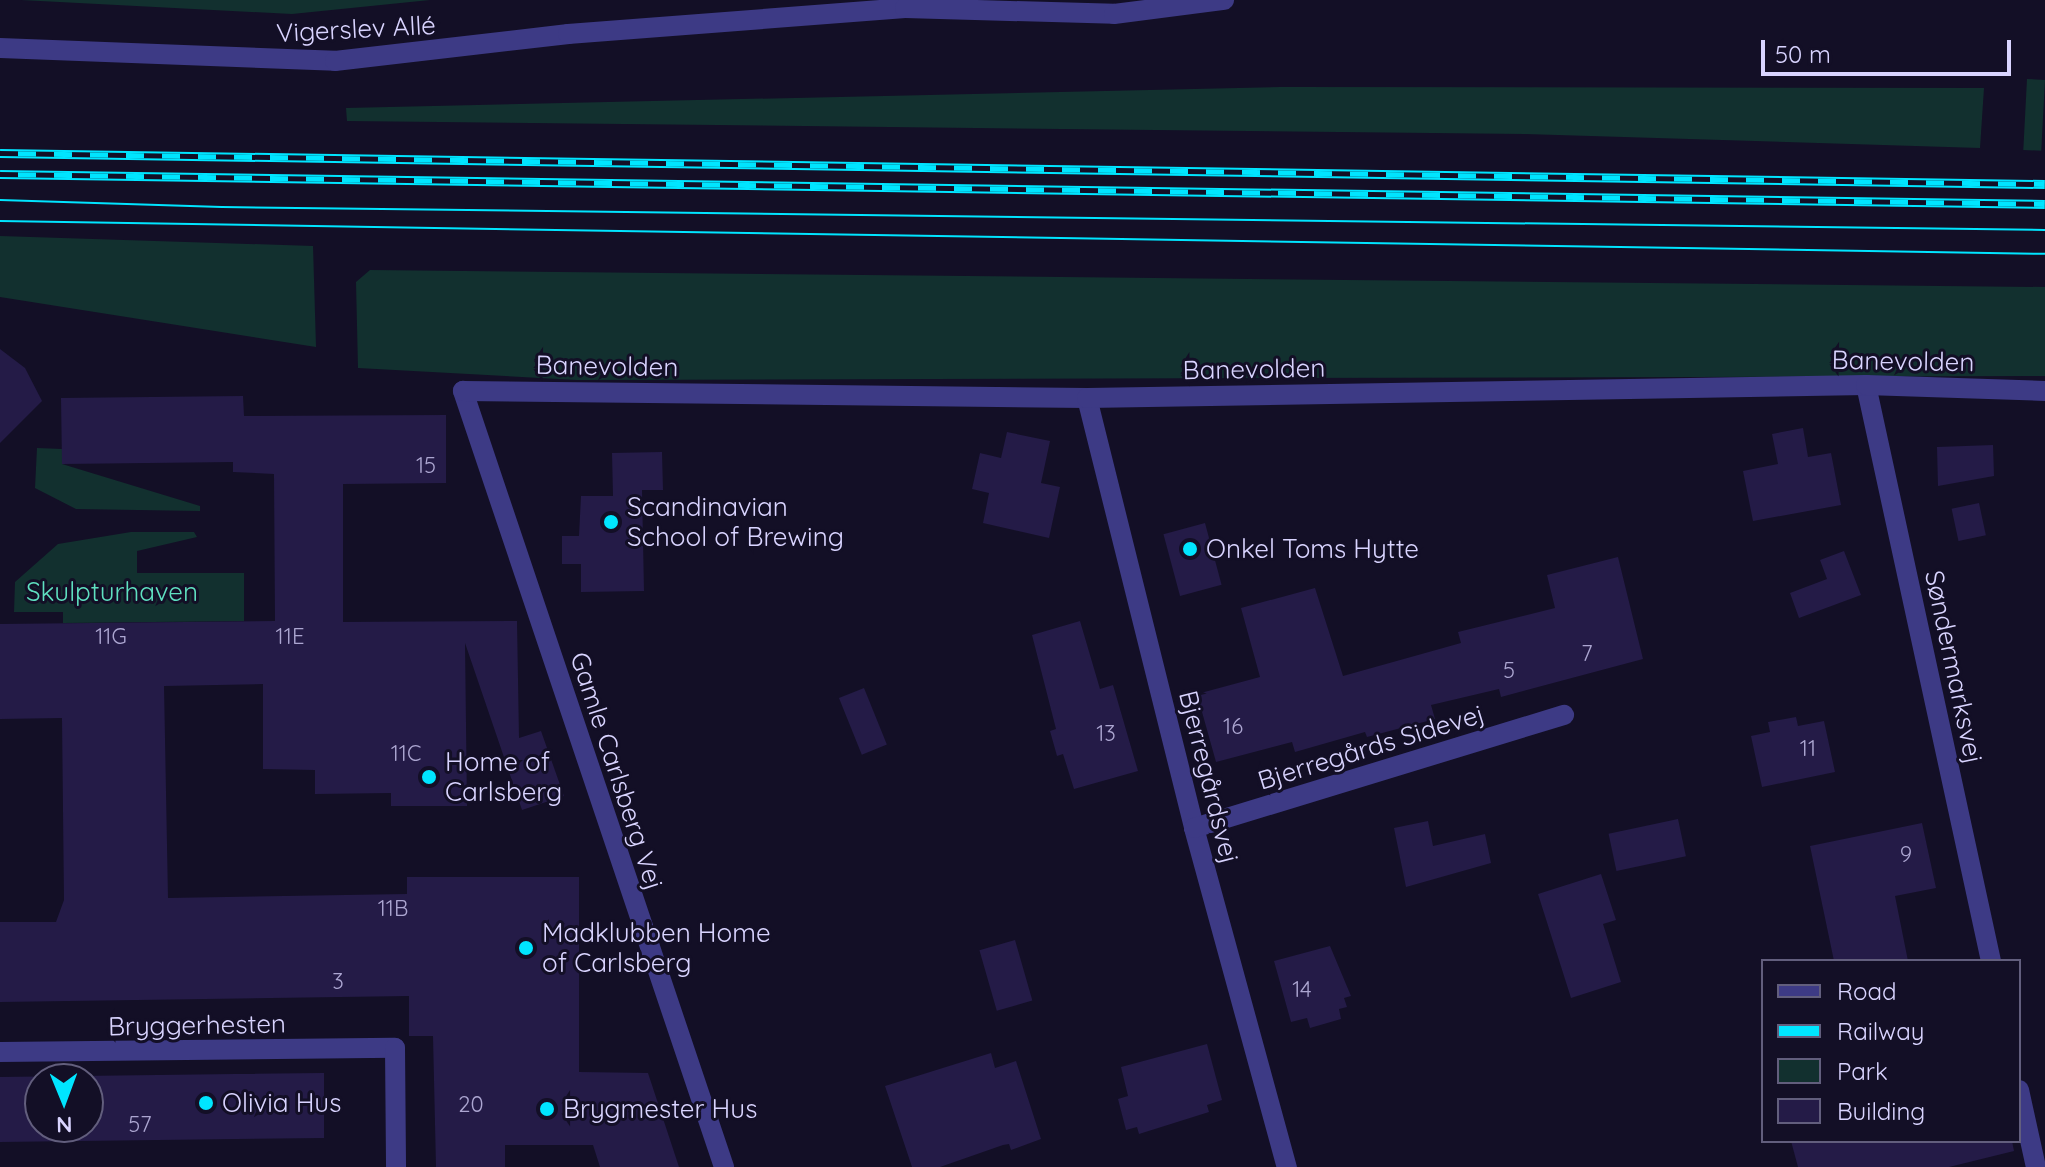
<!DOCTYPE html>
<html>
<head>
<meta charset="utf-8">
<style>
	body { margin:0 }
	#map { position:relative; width:2045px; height:1167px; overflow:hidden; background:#130f26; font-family:Quicksand,sans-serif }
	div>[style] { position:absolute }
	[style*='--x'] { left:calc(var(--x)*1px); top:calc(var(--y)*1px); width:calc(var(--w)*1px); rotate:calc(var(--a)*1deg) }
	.green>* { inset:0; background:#12302f; transform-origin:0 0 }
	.building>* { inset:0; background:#241b47; transform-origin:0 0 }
	.minor>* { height:20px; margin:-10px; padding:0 10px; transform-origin:10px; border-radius:10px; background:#3d3a85 }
	.tertiary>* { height:20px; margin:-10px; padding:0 10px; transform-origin:10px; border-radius:10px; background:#3d3a85 }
	.tram>* { height:2px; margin:-1px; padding:0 1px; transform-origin:1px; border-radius:1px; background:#00e5ff }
	.rail>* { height:9px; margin-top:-4.5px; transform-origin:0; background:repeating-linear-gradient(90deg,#130f26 0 18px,#00e5ff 0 36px); box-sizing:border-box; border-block:2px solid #00e5ff }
	.dots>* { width:22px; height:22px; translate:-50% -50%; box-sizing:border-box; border:4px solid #130f26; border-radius:50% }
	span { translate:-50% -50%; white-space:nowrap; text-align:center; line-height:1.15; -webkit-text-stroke:6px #130f26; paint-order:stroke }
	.number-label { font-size:22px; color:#aca6d1 }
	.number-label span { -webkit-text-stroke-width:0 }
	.street-label { font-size:26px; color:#d9d4ff }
	.poi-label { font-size:26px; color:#d9d4ff }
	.left { translate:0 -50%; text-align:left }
	.park-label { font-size:26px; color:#5fe0c0 }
	.legend { position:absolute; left:1761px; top:959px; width:260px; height:184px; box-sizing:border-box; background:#130f26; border:2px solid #625e7d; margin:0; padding:10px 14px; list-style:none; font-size:24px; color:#d9d4ff }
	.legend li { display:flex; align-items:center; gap:16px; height:40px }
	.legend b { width:40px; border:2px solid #625e7d }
	.north { position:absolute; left:24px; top:1063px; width:80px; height:80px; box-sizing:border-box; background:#130f26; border:2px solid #625e7d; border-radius:50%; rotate:179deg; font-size:22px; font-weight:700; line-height:32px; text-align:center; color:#d9d4ff }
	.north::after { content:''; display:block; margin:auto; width:28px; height:36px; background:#00e5ff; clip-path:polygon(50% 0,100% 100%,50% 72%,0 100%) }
	.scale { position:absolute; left:1761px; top:40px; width:250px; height:36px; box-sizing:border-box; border:4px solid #d9d4ff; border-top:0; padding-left:10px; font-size:24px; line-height:28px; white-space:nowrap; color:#d9d4ff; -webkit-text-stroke:6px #130f26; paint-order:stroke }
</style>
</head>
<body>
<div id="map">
	<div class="green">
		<i style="clip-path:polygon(21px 0,430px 0,292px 14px)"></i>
		<i style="left:2027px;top:79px;width:18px;height:71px;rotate:3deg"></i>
		<i style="clip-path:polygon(1281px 87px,1984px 88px,1980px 148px,1525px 134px,347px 121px,346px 108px)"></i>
		<i style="clip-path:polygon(0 236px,313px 246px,316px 347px,0 297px)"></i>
		<i style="clip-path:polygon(370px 270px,2045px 287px,2045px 376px,577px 380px,358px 368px,356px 282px)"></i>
		<i style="clip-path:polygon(37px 448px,62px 449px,62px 464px,200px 506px,200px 511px,76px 509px,35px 488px)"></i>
		<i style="clip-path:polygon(131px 532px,194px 532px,197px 537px,137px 551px,137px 573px,244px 573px,244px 621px,63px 623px,63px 612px,14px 612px,15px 582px,58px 544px)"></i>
	</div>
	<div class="building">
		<i style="clip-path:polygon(0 349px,25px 368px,42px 401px,0 443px)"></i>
		<i style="clip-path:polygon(243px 396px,244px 416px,446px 415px,446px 483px,343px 484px,343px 622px,517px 621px,519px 738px,541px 731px,564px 796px,522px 810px,465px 643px,467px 806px,391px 806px,391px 793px,315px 794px,315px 770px,263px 769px,263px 684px,164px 686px,168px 898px,407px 894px,407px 877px,579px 877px,579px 1072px,648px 1073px,679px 1167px,600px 1167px,593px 1145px,505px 1145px,505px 1167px,436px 1167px,433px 1036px,409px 1036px,409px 996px,0 1002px,0 922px,56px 922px,64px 900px,62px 718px,0 719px,0 624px,275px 621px,274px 474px,233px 472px,233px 462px,62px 464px,61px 398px)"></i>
		<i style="clip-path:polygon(1803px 428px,1808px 457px,1831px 453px,1841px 505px,1753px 521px,1743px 471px,1778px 464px,1772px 434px)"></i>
		<i style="clip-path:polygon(1007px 432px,1050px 441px,1041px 483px,1060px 487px,1049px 538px,983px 523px,989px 493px,972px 489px,980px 453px,1001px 458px)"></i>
		<i style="clip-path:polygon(1993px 445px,1994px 476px,1938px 486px,1937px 447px)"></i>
		<i style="clip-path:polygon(662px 452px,663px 490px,642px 490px,644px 591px,581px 592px,581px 564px,562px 564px,562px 536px,579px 536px,581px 496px,613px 496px,612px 453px)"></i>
		<i style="left:1979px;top:503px;width:33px;height:28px;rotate:78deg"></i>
		<i style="left:1205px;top:523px;width:64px;height:43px;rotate:75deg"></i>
		<i style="clip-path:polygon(1844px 551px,1861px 595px,1799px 618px,1790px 593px,1827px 579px,1820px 560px)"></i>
		<i style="clip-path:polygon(1618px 557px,1643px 659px,1501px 697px,1499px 689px,1431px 705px,1435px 719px,1367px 737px,1365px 732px,1295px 752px,1292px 742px,1216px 762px,1197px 694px,1260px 677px,1241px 608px,1315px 588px,1343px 676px,1461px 643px,1458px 632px,1555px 608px,1547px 575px)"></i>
		<i style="clip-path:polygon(1080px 621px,1100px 689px,1113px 685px,1138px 771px,1074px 789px,1063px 754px,1057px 756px,1050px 731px,1056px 729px,1032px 635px)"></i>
		<i style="left:864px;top:688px;width:61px;height:27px;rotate:68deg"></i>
		<i style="clip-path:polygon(1796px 717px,1798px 726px,1824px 721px,1835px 772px,1762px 787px,1751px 736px,1770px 732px,1768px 722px)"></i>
		<i style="left:1678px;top:819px;width:38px;height:71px;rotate:78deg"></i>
		<i style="clip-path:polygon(1428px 821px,1433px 846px,1485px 834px,1491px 863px,1406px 887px,1394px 828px)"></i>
		<i style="clip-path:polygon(1922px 823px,1936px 888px,1895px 896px,1908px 961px,1834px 961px,1810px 846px)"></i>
		<i style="clip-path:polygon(1601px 874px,1616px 920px,1603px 924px,1621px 982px,1571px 998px,1538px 894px)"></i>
		<i style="left:1015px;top:940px;width:63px;height:37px;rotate:74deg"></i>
		<i style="clip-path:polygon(1330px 946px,1351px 996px,1344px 998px,1347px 1007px,1339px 1009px,1341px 1019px,1310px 1028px,1307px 1018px,1291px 1022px,1274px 961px)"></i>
		<i style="clip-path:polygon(1207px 1044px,1222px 1100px,1207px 1105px,1209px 1112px,1139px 1134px,1137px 1127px,1126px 1130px,1118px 1099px,1128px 1096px,1121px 1067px)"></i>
		<i style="clip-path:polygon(991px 1053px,995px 1068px,1016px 1061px,1041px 1139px,1011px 1150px,1009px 1144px,1003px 1145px,940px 1167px,912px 1167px,885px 1086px)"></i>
		<i style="clip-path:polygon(evenodd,324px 1073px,324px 1138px,0 1142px,0 1077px,324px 1073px,40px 1079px,88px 1079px,88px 1127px,40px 1127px,40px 1079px)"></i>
		<i style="clip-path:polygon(1791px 1141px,2012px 1141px,2014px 1151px,1949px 1167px,1798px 1167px)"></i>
	</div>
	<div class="minor">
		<i style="--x:1866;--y:385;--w:589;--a:77.76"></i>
		<i style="--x:1087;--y:398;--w:443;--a:76"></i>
		<i style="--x:1194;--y:828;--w:352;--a:74.7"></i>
		<i style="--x:1194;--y:828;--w:387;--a:-17"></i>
		<i style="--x:0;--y:1052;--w:395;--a:-0.6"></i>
		<i style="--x:395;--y:1048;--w:119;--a:89.5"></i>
		<i style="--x:2019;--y:1090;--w:79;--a:77.6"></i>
		<i style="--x:724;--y:1167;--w:819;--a:-108.59"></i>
		<i style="--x:463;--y:391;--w:624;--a:0.64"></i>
		<i style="--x:1087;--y:398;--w:779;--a:-0.96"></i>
		<i style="--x:1866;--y:385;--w:179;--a:1.9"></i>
	</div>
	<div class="tertiary">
		<i style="--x:0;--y:48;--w:335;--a:2.2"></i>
		<i style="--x:335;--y:61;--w:235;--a:-6.6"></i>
		<i style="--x:568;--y:34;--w:338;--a:-4.4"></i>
		<i style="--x:905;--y:8;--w:209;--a:1.6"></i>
		<i style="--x:1114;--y:14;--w:111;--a:-7.3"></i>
	</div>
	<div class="tram">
		<i style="--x:0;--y:200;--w:222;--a:1.8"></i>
		<i style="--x:222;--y:207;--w:1823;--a:0.72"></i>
		<i style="--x:0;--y:221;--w:2045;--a:0.92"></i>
	</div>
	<div class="rail">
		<i style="--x:0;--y:153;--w:2045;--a:0.87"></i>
		<i style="--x:0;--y:174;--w:2045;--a:0.84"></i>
	</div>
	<div class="dots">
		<i style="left:611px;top:522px;background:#00e5ff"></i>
		<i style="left:1190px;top:549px;background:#00e5ff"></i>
		<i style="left:429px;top:777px;background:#00e5ff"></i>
		<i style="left:526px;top:948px;background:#00e5ff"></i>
		<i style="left:206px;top:1103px;background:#00e5ff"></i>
		<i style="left:547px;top:1109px;background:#00e5ff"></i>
	</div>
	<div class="number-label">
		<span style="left:426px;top:466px">15</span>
		<span style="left:111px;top:637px">11G</span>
		<span style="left:290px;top:637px">11E</span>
		<span style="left:1587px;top:654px">7</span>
		<span style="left:1509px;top:671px">5</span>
		<span style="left:1233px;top:727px">16</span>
		<span style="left:1106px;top:734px">13</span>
		<span style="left:1808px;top:749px">11</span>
		<span style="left:406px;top:754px">11C</span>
		<span style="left:1906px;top:855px">9</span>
		<span style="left:393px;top:909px">11B</span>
		<span style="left:338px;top:982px">3</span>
		<span style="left:1302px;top:990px">14</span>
		<span style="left:471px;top:1105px">20</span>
		<span style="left:140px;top:1125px">57</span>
	</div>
	<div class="street-label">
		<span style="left:356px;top:29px;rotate:-3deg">Vigerslev Allé</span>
		<span style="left:1903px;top:361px;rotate:1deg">Banevolden</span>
		<span style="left:607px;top:366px;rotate:1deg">Banevolden</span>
		<span style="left:1254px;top:369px;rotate:-1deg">Banevolden</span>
		<span style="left:1954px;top:667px;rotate:78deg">Søndermarksvej</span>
		<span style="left:1371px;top:747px;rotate:-17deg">Bjerregårds Sidevej</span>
		<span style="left:617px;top:771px;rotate:72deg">Gamle Carlsberg Vej</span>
		<span style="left:1209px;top:777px;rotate:76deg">Bjerregårdsvej</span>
		<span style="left:197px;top:1025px;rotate:-1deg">Bryggerhesten</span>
	</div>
	<div class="poi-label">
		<span class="left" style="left:627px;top:522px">Scandinavian<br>School of Brewing</span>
		<span class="left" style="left:1206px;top:549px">Onkel Toms Hytte</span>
		<span class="left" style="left:445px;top:777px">Home of<br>Carlsberg</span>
		<span class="left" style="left:542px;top:948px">Madklubben Home<br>of Carlsberg</span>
		<span class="left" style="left:222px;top:1103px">Olivia Hus</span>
		<span class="left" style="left:563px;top:1109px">Brygmester Hus</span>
	</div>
	<div class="park-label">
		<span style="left:112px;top:592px">Skulpturhaven</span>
	</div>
	<ul class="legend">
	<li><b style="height:10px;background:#3d3a85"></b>Road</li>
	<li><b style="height:10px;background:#00e5ff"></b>Railway</li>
	<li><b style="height:22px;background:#12302f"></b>Park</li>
	<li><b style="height:22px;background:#241b47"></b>Building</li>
	</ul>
	<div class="north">N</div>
	<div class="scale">50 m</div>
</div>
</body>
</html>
